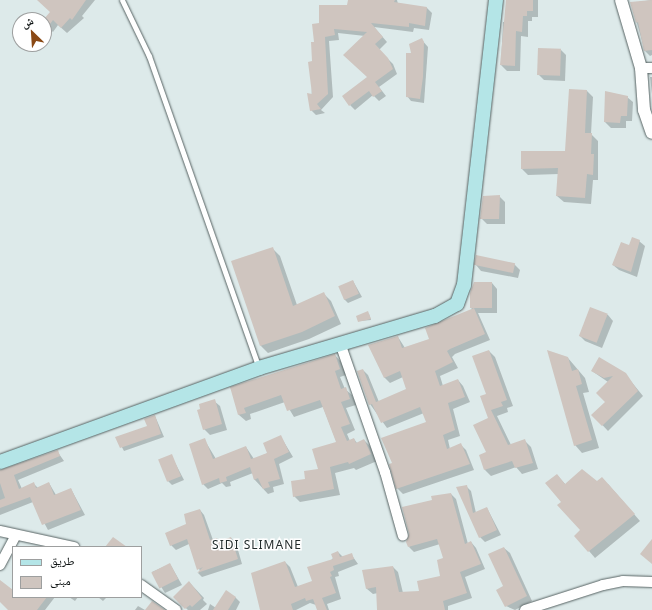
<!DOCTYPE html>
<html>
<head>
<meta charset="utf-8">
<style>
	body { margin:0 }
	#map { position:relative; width:652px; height:610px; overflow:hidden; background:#ddeaea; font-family:"Noto Sans","Noto Naskh Arabic",sans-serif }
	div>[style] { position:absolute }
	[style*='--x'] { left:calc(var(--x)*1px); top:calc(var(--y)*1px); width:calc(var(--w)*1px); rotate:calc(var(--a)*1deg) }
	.shadow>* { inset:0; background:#0003 }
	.building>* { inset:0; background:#cfc5bf; transform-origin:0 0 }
	.roads { filter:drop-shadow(0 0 1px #576363) drop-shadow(0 0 1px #576363) }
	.service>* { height:5px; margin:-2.5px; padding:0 2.5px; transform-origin:2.5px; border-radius:2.5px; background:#fff }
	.minor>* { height:10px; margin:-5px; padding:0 5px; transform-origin:5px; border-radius:5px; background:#fff }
	.tertiary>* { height:12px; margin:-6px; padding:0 6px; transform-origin:6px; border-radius:6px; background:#fff }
	.secondary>* { height:14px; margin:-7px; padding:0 7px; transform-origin:7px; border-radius:7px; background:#b4e5e7 }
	span { translate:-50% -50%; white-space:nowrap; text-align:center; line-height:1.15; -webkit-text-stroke:3px #fff; paint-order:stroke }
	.quarter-label { font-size:12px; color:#222c2c; letter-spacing:1px }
	.legend { position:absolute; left:12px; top:546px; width:130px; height:52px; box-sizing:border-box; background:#fff; border:1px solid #9d9f9f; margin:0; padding:5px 7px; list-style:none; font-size:12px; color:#0b1010 }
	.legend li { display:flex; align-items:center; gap:8px; height:20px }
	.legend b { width:20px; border:1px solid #9d9f9f }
	.north { position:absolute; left:12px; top:12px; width:40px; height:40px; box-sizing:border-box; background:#fff; border:1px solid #9d9f9f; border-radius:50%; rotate:335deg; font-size:11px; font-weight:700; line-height:16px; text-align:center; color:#0b1010 }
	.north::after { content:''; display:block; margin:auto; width:14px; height:18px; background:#8a4915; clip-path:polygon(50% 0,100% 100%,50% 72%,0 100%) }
</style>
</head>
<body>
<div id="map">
	<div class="shadow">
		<i style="clip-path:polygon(42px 0,95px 0,82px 16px,84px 18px,67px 33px,58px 25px,53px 32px,44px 24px,51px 12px)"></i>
		<i style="clip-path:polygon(348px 0,397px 0,398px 4px,427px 8px,432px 13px,429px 30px,414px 28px,413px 32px,374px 27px,387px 42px,379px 50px,393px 64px,397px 74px,379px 87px,386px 96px,379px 101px,373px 95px,355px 110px,350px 105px,368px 77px,365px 36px,338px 33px,339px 40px,329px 41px,333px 97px,321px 110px,325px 113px,316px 115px,311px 110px,313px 62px,320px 24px,348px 6px)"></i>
		<i style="clip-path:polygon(508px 0,538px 0,538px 17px,532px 17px,532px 21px,528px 21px,528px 37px,521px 36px,520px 71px,507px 71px,501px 65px,503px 22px,507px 22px)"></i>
		<i style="clip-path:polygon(652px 0,652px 55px,650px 56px,645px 51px,631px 3px)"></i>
		<i style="clip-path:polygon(421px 39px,428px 47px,424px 103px,411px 101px,407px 96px,413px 54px)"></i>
		<i style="clip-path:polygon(561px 50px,566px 55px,565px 81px,544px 80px,538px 74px)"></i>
		<i style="clip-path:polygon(650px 77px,652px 77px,652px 94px)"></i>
		<i style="clip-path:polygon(570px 90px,587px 91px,593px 97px,591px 134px,598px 141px,598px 180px,593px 180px,591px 204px,564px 202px,557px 196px,559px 174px,528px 175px,522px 169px,566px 152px)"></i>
		<i style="clip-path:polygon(606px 93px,627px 97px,633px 102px,632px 121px,626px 121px,626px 128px,611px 128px,605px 122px)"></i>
		<i style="clip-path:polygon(499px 196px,505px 202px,505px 224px,487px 224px,481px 218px)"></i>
		<i style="clip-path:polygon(639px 241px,645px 246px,637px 277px,619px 270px,613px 265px,630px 246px)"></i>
		<i style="clip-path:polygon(273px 249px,280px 256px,297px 305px,324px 294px,331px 301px,341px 324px,309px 339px,268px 353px,261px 346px)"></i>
		<i style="clip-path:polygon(514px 264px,520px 270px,518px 278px,481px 271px,476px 265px)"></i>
		<i style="clip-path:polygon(353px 281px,362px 297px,348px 303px,344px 299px)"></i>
		<i style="clip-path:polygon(492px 283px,497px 289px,497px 313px,478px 313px,490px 340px,455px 354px,452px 357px,458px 368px,440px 376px,443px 386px,458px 380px,463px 386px,470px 402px,453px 409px,460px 436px,448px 440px,450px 449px,460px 444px,466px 450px,474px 470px,403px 494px,397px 488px,393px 464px,428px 423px,424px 413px,387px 428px,370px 404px,363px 370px,368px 375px,379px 402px,407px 390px,403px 377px,390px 383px,384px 377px,398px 337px,405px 348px,431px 340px,473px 310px,471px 308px)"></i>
		<i style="clip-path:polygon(591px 308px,608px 315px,613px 321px,602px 348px,585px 341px,580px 336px)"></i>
		<i style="clip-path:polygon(369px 314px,371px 320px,359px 321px)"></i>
		<i style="clip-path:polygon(489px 351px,495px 357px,513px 406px,507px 408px,508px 412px,497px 416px,511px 445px,524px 440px,531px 447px,538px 469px,522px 474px,516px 467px,491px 476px,485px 470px,489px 418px)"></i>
		<i style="clip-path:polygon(335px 355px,341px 362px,346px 375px,340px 377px,345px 389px,352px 395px,356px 405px,346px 408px,355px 430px,347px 434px,350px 441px,354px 439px,357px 443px,364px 440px,370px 446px,377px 461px,356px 470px,354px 468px,335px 473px,340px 495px,300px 502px,294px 496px,306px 480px,319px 470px,337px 443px,323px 407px,294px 417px,285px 402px,250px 414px,251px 419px,246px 421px,239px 415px,232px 388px)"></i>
		<i style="clip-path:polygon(568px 358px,585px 378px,589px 392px,583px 393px,599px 448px,582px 453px,575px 445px)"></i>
		<i style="clip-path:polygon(592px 371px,625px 374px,643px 396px,608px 431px,593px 415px,606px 402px,608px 382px)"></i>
		<i style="clip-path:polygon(214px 401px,220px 406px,227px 430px,210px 435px,204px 429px)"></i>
		<i style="clip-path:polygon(155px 416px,164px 437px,124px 451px,117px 438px,148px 427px)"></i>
		<i style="clip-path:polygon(281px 437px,293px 457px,279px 464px,284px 484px,273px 487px,274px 492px,268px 494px,254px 479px,253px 473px,230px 482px,231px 486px,226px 487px,222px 483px,208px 489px,203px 484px,204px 439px,216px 459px,246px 447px,254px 459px,268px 453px)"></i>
		<i style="clip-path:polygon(57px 451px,64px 461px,18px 480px,22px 489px,34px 484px,38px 488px,49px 483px,56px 495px,71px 489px,85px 515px,48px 530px,33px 502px,0 515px,0 471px)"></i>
		<i style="clip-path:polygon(171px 455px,184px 480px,172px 485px,168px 481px)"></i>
		<i style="clip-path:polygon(557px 475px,566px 485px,597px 482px,608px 484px,640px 521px,595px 558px,589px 551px,581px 530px,562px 502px)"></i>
		<i style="clip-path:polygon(466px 486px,471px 491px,476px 513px,487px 508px,501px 535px,485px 542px,480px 537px,458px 488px)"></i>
		<i style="clip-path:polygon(451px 494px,456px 499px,468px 544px,471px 542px,476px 548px,485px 569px,465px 577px,472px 598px,448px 606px,448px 610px,378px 610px,378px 593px,373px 594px,367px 589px,363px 571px,393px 567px,398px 572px,403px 593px,420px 592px,441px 577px,444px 559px,440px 544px,414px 552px,409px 547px,433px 500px)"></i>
		<i style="clip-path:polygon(200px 510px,204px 515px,213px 540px,216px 539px,219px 542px,231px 538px,236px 543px,242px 564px,202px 577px,198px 573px,200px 571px,189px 544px,176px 550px,171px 545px)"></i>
		<i style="clip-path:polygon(504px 548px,510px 553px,532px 601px,515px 610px,506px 606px)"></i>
		<i style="clip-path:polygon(338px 552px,343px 557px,351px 554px,358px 564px,338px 572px,339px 576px,335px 577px,341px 599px,327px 604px,329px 610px,318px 610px,316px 605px,310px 603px,296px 610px,263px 610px,285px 562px,290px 567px,298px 587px,313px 582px)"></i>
		<i style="clip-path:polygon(170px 564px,182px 585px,165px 593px,152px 572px)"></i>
		<i style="clip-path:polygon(189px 582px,204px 598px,203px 600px,207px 604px,200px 610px,188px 610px,174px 597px)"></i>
		<i style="clip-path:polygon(0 586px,13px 592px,13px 597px,55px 597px,45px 610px,9px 610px,0 601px)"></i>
		<i style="clip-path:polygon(69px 597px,78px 597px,75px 601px)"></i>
		<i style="clip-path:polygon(98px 597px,107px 597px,103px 601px)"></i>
		<i style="clip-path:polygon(235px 597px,240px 602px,236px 610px,208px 610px,210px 604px,216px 608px)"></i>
		<i style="clip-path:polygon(138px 606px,145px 610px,135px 610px)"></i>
	</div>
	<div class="building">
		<i style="clip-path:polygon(37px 0,86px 0,72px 20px,70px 18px,61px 28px,53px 20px,44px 32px,44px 19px,50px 12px)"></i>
		<i style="clip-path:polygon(348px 0,395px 0,394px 2px,427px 7px,425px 26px,409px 23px,409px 27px,371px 23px,383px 37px,375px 44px,388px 58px,393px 69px,375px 82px,382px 91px,373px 97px,369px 91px,349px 106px,342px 96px,367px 77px,343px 55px,367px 32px,334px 29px,335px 35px,325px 37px,328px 94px,317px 104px,321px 109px,310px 111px,307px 93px,312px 94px,308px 62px,312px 61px,311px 42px,314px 42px,312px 24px,319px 23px,319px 5px,347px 5px)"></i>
		<i style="clip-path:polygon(506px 0,533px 0,533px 11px,527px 11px,527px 16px,523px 16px,522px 32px,516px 31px,515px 66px,500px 65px)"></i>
		<i style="clip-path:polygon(652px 0,652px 50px,644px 51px,638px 22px,636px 23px,630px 2px)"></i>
		<i style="clip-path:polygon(422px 38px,424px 42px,423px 77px,420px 99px,406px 97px,406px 53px,411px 53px,409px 44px)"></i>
		<i style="left:538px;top:48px;width:23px;height:27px;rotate:2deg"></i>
		<i style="clip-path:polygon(569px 89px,587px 90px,585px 133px,592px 133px,591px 154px,594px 154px,593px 175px,587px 174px,585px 198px,556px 196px,558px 168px,521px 169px,521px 151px,565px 151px)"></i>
		<i style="clip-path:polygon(605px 91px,628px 96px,627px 116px,621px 116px,620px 123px,604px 122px)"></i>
		<i style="clip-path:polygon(500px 195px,499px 219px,480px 219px,483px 196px)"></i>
		<i style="clip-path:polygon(632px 237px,640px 240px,631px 272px,612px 265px,621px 242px,629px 245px)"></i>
		<i style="clip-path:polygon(273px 247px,293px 306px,324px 292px,335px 316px,302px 332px,260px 346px,231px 261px)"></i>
		<i style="left:476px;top:255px;width:40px;height:10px;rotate:12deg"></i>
		<i style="left:353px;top:280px;width:15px;height:16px;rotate:67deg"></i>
		<i style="clip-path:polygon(474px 282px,492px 282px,492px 308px,470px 308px,470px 293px)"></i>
		<i style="left:590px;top:307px;width:19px;height:31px;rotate:21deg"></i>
		<i style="clip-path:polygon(474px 308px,485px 334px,450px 349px,447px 351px,453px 362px,435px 371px,440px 386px,458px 379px,465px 397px,448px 403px,455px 430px,443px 435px,447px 449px,461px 443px,470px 464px,396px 489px,389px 464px,392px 463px,381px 438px,426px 422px,420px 407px,381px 423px,372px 404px,369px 405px,357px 371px,363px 369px,376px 402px,406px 389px,400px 371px,384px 378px,368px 345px,398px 336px,402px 348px,429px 339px,425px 328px)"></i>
		<i style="clip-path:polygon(368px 311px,371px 319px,358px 322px,356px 316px)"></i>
		<i style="clip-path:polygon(489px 350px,507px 400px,501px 402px,503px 406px,491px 410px,508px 445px,525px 439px,533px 463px,515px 468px,512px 461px,484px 470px,479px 455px,486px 452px,473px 425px,488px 418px,480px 396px,486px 394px,472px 356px)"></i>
		<i style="clip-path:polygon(547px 350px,568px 357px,572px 371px,578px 369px,582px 384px,576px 386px,592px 440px,574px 446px)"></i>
		<i style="clip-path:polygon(335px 354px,340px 369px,335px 371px,341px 389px,346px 387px,350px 399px,341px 402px,350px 424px,341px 427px,347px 441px,354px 438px,356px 443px,364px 439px,371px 454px,349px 464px,348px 462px,330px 467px,334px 489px,293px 497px,291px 481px,305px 479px,304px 471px,318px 469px,312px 449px,336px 442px,320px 400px,287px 411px,281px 395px,244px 408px,246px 413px,238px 415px,230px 387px)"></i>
		<i style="clip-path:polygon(599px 357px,626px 373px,638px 391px,602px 426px,591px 415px,605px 402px,596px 393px,613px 376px,604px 378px,591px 371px)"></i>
		<i style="clip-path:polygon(215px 399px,222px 424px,203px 430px,197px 410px,200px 409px,199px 404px)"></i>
		<i style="clip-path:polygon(155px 415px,161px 434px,120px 448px,115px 437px,147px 426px,144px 419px)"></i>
		<i style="clip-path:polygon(281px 435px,289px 452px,274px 459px,280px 479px,268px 482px,270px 487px,263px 489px,258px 478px,254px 480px,250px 467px,226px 477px,227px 481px,220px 483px,219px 478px,202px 485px,189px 444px,205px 438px,213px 459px,246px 446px,251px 459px,267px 453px,263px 443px)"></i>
		<i style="clip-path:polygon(58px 450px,60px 456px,14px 475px,19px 489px,34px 482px,36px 488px,49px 482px,54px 495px,71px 488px,81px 510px,42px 525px,30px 497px,0 508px,0 500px,5px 498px,0 483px,0 470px)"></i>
		<i style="left:172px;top:454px;width:24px;height:15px;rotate:68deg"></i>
		<i style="clip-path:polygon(582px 469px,597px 481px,602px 477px,635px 514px,588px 552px,574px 536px,580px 530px,557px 505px,561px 502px,545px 483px,557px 474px,565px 484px)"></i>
		<i style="clip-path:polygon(467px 485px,473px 513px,487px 507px,497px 530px,479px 538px,456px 487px)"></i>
		<i style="clip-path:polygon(451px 493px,465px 544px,471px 541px,481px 564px,460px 572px,467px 593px,443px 601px,445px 610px,377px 610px,376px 587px,366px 589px,362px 570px,393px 566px,399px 592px,419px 591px,417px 581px,440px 576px,437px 560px,443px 558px,437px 539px,408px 547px,406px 542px,409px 534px,402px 507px,432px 500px,431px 496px)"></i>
		<i style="clip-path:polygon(200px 509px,210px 540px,217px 538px,218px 542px,231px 537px,238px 559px,197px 573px,203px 567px,197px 570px,187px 539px,170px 546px,165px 533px,186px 524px,184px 514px)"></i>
		<i style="clip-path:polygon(113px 537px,127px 547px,105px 547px)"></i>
		<i style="clip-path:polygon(652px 539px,652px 564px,640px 554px)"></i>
		<i style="clip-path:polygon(504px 547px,527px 596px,505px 607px,496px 590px,503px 586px,488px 554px)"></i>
		<i style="clip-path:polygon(338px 551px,340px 557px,352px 553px,354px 559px,333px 566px,334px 570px,330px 572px,332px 576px,330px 577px,336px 593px,322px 598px,327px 610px,317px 610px,313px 599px,306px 601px,305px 598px,291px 604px,293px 610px,260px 610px,251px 573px,285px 561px,295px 587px,312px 581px,307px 567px,333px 559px,331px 554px)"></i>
		<i style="left:170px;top:563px;width:18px;height:21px;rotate:63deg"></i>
		<i style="clip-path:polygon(0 580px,13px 590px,13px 597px,47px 597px,37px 610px,8px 610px,0 602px)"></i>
		<i style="clip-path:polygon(189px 581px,202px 598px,192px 607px,190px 605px,185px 609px,173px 597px)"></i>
		<i style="clip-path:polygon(226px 590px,236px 597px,228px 610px,213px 610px)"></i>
		<i style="clip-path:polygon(152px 601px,165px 610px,145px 610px)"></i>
	</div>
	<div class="roads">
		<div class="service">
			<i style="--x:122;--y:0;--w:62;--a:64.3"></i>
			<i style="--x:149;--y:56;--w:331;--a:70.6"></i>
		</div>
		<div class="minor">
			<i style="--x:641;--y:68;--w:11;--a:0"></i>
			<i style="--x:340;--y:343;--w:137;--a:70.8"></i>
			<i style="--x:385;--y:472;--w:66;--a:74.3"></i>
			<i style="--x:0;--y:531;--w:76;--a:12.2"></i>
			<i style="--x:0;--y:565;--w:34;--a:-62"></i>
			<i style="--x:141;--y:585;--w:43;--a:35.5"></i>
			<i style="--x:525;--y:610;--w:82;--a:-17.8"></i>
			<i style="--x:603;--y:585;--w:20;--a:-11"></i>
			<i style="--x:623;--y:581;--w:29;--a:2"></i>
		</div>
		<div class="tertiary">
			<i style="--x:621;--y:0;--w:71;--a:73.6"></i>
			<i style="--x:641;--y:68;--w:42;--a:85.9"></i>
			<i style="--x:644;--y:110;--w:24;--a:71"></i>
		</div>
		<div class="secondary">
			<i style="--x:0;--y:462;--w:276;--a:-19.9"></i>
			<i style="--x:259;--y:368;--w:184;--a:-16.5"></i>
			<i style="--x:435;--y:316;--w:25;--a:-29"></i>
			<i style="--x:457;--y:304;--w:20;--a:-70"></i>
			<i style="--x:464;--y:285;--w:287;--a:-83.6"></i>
		</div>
	</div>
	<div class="quarter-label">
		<span style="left:257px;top:545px">SIDI SLIMANE</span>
	</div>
	<ul class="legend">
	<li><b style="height:5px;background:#b4e5e7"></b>طريق</li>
	<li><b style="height:11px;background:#cfc5bf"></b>مبنى</li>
	</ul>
	<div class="north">ش</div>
</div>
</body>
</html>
